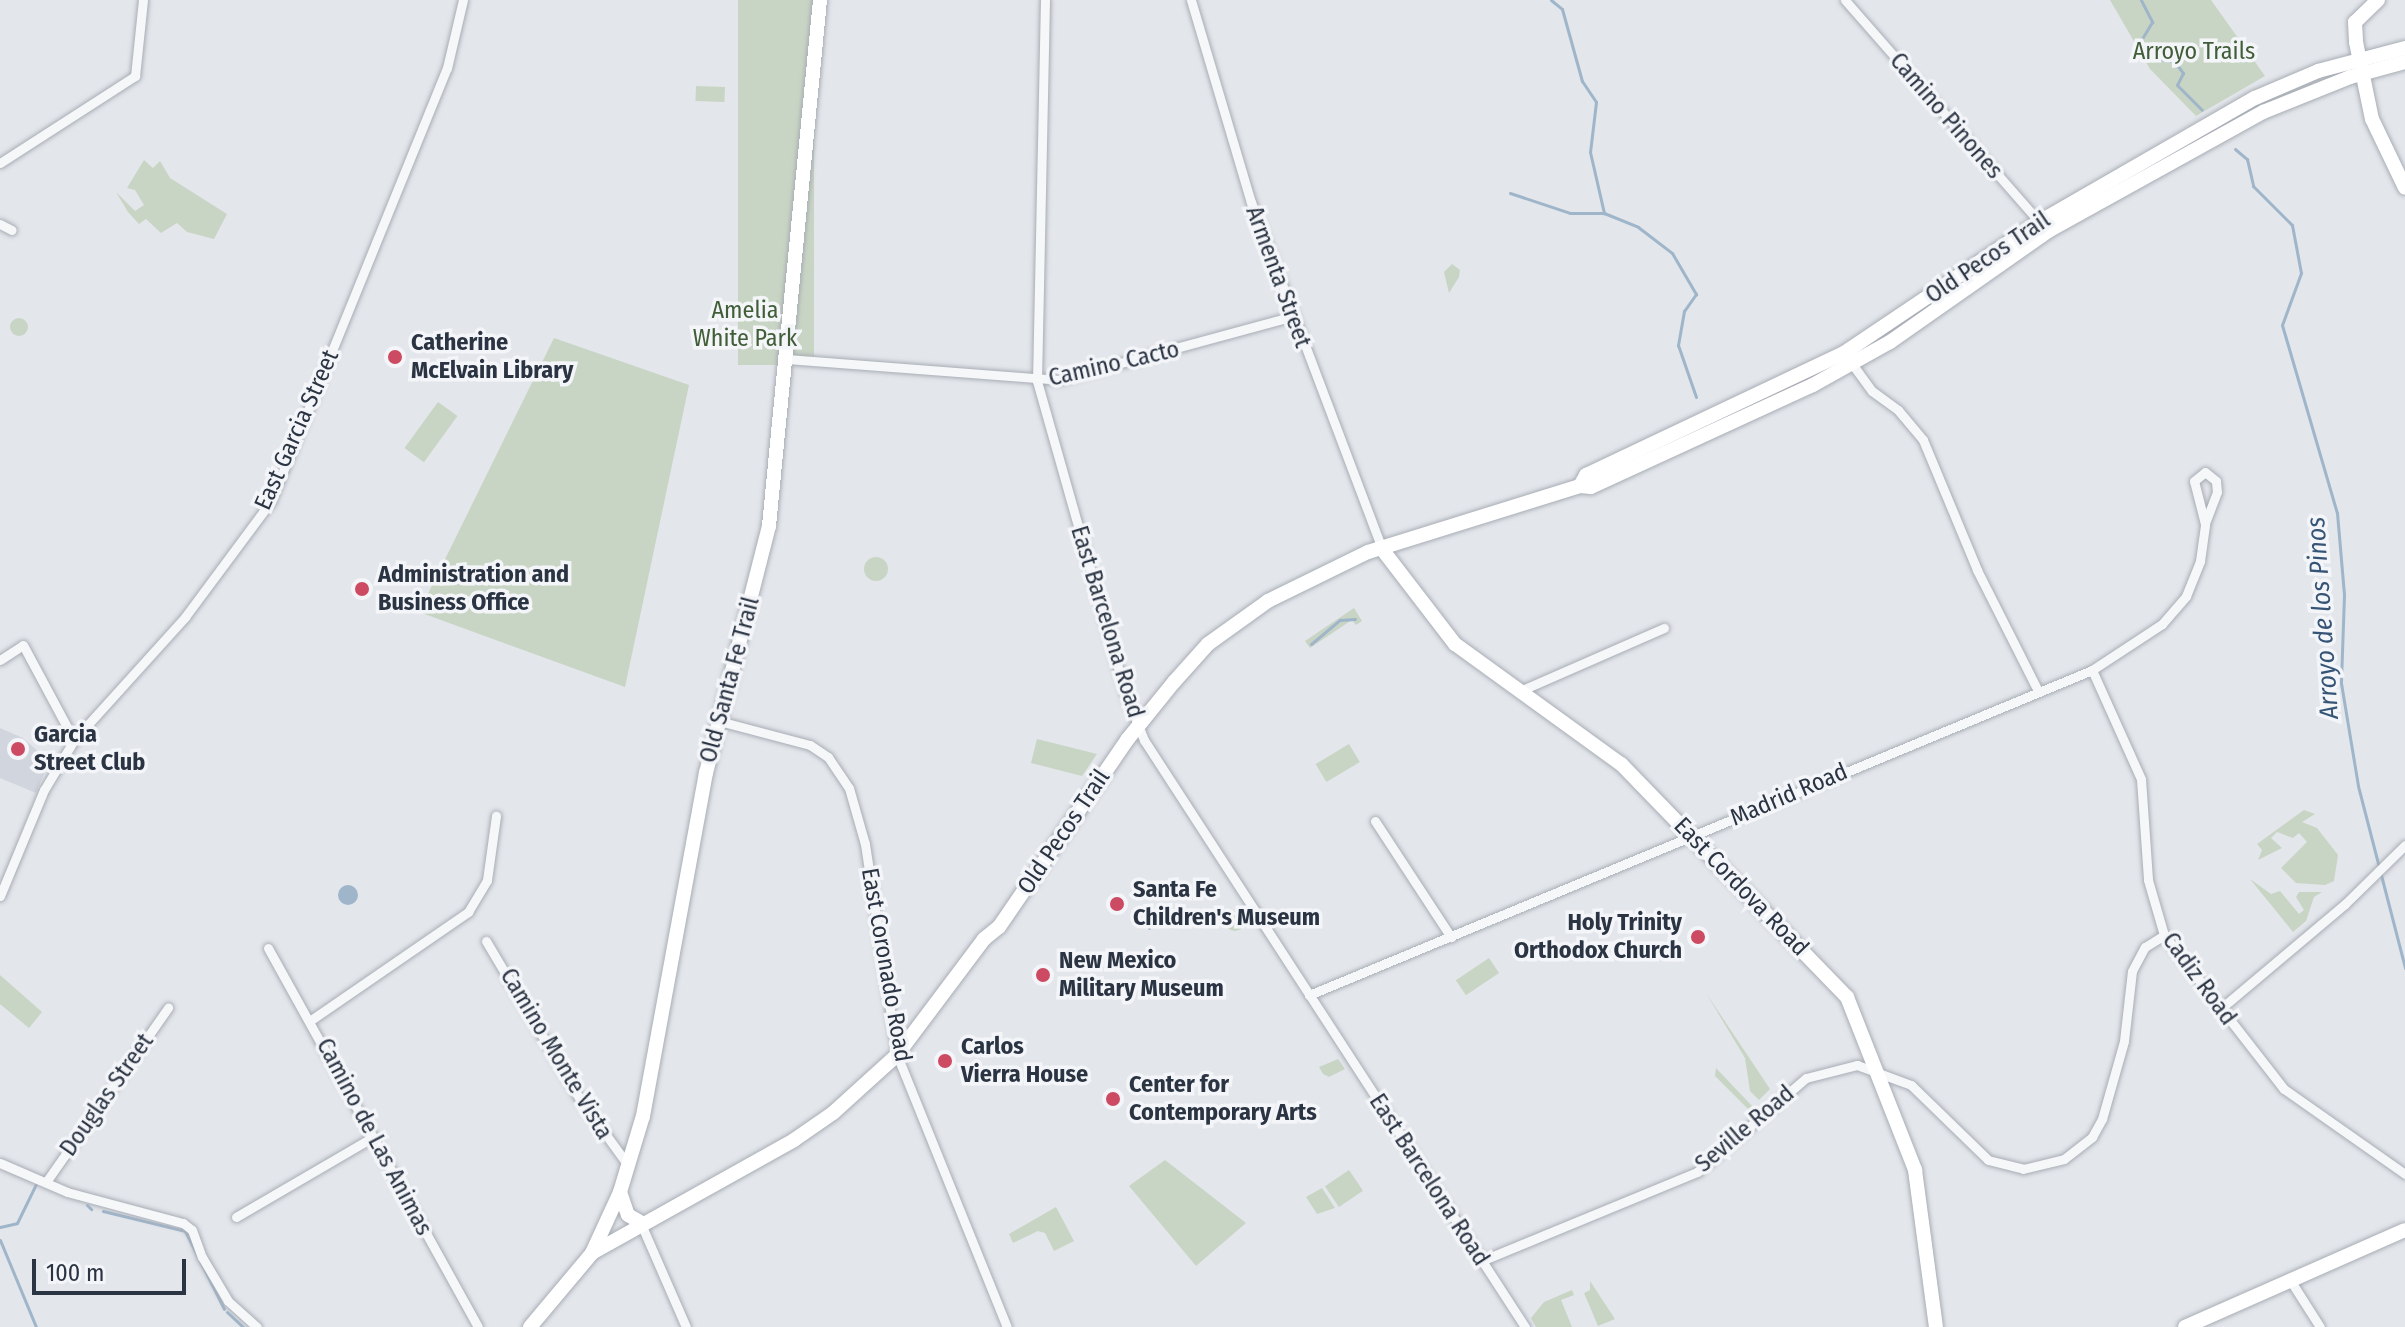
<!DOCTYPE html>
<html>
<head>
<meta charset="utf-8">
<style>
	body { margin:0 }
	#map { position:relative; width:2405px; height:1327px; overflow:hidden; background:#e3e6eb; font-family:"Fira Sans Condensed",sans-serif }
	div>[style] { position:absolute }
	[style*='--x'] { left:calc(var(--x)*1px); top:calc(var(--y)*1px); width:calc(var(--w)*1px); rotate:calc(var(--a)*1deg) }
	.built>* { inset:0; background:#d1d5dd }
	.green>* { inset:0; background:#c9d5c4; transform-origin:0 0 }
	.round { border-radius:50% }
	.water>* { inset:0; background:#9fb5ca }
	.stream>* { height:3px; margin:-1.5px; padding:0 1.5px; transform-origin:1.5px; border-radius:1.5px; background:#9fb5ca }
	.roads { filter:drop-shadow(0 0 2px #a8adb5) drop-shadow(0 0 2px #a8adb5) }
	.street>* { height:9px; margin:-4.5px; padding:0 4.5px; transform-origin:4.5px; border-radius:4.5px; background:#f6f7f9 }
	.secondary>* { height:14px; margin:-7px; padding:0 7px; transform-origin:7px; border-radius:7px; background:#fff }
	.dots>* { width:22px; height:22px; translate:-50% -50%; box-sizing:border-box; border:4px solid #f3f5f8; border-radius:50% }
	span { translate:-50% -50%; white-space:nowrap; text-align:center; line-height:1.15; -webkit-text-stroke:7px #f3f5f8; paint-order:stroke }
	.park-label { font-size:24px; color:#415e38 }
	.street-label { font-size:24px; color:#2b3443 }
	.poi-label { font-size:24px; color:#2b3443; font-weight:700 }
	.left { translate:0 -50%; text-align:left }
	.right { translate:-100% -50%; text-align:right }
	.water-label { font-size:26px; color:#355476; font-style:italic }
	.scale { position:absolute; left:32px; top:1259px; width:154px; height:36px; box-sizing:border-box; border:4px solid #2b3443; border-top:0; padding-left:10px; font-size:24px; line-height:28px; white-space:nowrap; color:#2b3443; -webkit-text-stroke:6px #f3f5f8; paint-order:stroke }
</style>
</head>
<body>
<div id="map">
	<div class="built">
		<i style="clip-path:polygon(0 728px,23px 738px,49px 761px,36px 793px,0 778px)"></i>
	</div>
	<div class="green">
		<i style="left:738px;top:0;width:76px;height:365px"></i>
		<i style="clip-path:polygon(2110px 0,2211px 0,2265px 76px,2196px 116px,2150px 69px)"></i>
		<i style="left:696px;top:86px;width:29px;height:15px;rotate:2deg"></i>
		<i style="clip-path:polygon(144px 160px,153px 168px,160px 161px,170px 178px,227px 214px,214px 239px,187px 232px,177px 223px,161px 233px,146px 219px,139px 224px,128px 212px,116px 192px,135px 211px,144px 205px,135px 190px,127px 188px)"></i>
		<i style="clip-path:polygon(1452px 264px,1460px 270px,1459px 277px,1449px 293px,1444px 272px)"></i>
		<i class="round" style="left:10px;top:318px;width:18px;height:18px"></i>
		<i style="clip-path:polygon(554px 338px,689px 385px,625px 687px,419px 612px)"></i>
		<i style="left:438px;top:402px;width:24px;height:57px;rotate:36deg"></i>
		<i class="round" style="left:864px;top:557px;width:24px;height:24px"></i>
		<i style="clip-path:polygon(1354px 608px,1362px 621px,1356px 625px,1352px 620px,1310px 648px,1305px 641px)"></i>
		<i style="clip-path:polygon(1037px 739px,1097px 754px,1082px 776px,1031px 763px)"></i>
		<i style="left:1349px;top:744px;width:21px;height:39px;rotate:59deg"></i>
		<i style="clip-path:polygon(2304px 810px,2315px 814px,2302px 822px,2317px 828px,2338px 855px,2334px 881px,2325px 885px,2296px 883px,2281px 868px,2307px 842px,2299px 833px,2293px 838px,2277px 832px,2271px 838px,2282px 848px,2258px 860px,2262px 850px,2257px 844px)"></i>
		<i style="clip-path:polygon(2250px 879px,2271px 894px,2280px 891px,2299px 914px,2304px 910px,2296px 897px,2299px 892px,2322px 892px,2314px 897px,2306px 921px,2293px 932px)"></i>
		<i class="round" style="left:1225px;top:911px;width:20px;height:20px"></i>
		<i style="left:1489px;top:958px;width:18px;height:40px;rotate:56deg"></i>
		<i style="clip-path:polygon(0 975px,42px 1012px,29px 1028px,0 1004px)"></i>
		<i style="clip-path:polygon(1706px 993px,1770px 1089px,1759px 1100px,1750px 1091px,1745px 1058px)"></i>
		<i style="clip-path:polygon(1338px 1059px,1345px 1069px,1329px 1077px,1323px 1074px,1319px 1067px)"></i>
		<i style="clip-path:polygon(1716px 1068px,1752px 1106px,1749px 1110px,1715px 1076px)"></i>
		<i style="clip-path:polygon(1165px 1160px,1246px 1223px,1196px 1266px,1129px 1186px)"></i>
		<i style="left:1349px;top:1170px;width:25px;height:29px;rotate:56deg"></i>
		<i style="clip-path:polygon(1322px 1188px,1335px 1208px,1317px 1214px,1306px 1197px)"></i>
		<i style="clip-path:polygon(1056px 1207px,1074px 1241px,1054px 1251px,1045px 1233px,1038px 1231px,1013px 1243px,1009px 1234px)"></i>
		<i style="clip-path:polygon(1590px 1281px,1615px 1319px,1598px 1326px,1584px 1293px,1590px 1290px)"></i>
		<i style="clip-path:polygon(1572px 1290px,1574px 1295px,1561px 1300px,1572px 1327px,1536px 1327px,1531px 1318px,1544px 1302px)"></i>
	</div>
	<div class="water">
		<i class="round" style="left:338px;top:885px;width:20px;height:20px"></i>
	</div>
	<div class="stream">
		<i style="--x:1551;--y:0;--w:14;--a:39"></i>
		<i style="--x:1562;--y:9;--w:75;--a:74.5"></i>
		<i style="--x:1582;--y:81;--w:25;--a:56"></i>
		<i style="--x:1596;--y:102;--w:50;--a:96.8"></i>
		<i style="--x:1590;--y:152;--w:63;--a:77.1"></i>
		<i style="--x:2141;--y:0;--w:25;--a:63"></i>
		<i style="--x:2152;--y:22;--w:26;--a:121"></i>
		<i style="--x:2139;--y:44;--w:21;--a:43"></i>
		<i style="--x:2154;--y:58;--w:21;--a:11"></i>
		<i style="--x:2175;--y:62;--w:14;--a:54"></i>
		<i style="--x:2183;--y:73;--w:13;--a:117"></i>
		<i style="--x:2177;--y:85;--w:35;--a:45"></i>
		<i style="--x:2235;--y:149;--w:16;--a:40"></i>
		<i style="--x:2247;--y:159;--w:28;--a:77"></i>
		<i style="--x:2253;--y:186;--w:55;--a:45"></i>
		<i style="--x:2292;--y:225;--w:49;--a:79.4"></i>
		<i style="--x:2301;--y:273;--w:55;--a:110.1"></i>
		<i style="--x:2282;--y:325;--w:196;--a:73.7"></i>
		<i style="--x:2337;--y:513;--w:82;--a:85.1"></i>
		<i style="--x:2344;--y:595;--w:88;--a:92"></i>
		<i style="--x:2341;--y:683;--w:104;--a:80.6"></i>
		<i style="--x:2358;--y:786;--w:188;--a:75.5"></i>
		<i style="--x:1510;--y:193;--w:63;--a:18.4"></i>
		<i style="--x:1570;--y:213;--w:34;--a:0"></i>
		<i style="--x:1604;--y:213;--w:37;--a:22"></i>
		<i style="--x:1638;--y:227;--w:43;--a:37.4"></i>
		<i style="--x:1672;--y:253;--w:48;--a:59.7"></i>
		<i style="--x:1696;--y:294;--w:21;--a:125"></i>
		<i style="--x:1684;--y:311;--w:35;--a:100"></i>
		<i style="--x:1678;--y:345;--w:55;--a:70.9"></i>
		<i style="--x:1311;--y:644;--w:38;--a:-40"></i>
		<i style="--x:1340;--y:620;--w:15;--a:-4"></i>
		<i style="--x:1148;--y:917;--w:11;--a:85"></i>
		<i style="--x:87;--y:1205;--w:6;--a:45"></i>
		<i style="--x:103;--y:1211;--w:84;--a:13.7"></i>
		<i style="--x:185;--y:1231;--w:87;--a:63.4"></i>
		<i style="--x:0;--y:1227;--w:17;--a:-13"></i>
		<i style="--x:17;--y:1223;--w:46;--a:-64"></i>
		<i style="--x:0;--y:1240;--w:94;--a:67.5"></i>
		<i style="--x:227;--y:1312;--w:22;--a:43"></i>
	</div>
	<div class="roads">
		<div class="street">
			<i style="--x:1045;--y:0;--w:381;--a:91.2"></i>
			<i style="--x:1037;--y:381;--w:323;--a:74.2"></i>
			<i style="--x:1125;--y:692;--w:52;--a:68.4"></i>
			<i style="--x:1144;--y:740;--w:700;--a:57.01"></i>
			<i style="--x:1191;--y:0;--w:211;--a:73.5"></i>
			<i style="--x:1251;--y:202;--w:371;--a:69.3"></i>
			<i style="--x:1845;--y:0;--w:296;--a:48.8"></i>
			<i style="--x:0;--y:163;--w:161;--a:-32.8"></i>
			<i style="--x:135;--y:76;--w:76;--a:-84"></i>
			<i style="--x:0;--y:224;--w:13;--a:27"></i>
			<i style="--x:788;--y:359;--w:271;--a:4.4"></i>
			<i style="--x:1058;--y:380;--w:244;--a:-15.2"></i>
			<i style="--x:1850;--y:361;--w:37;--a:54"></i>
			<i style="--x:1872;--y:391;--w:32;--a:36"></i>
			<i style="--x:1898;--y:410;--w:39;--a:50"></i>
			<i style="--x:1923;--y:440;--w:141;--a:67.4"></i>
			<i style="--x:1977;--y:570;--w:136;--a:63.2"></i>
			<i style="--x:0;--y:660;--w:27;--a:-33"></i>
			<i style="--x:23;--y:645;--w:108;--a:61.8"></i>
			<i style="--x:2092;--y:670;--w:120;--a:65.8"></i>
			<i style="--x:2141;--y:779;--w:101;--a:86"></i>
			<i style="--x:2148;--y:880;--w:57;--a:73.8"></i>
			<i style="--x:2164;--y:935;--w:195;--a:52.1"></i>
			<i style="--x:2284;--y:1089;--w:148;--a:35.1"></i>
			<i style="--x:1522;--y:690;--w:155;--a:-23.6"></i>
			<i style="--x:719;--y:721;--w:94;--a:14.8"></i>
			<i style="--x:810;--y:745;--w:22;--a:34"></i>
			<i style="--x:828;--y:757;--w:37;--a:56"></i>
			<i style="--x:849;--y:788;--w:58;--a:74.1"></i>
			<i style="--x:865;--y:844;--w:213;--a:81.4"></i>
			<i style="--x:897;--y:1055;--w:293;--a:68"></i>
			<i style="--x:1375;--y:821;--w:139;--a:56.8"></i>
			<i style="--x:0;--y:896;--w:115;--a:-67.5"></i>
			<i style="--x:44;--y:790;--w:58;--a:-59"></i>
			<i style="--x:74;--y:740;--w:166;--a:-47.9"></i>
			<i style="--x:185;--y:617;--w:144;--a:-53.4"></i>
			<i style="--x:271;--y:501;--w:467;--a:-67.9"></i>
			<i style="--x:447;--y:68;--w:70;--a:-76.8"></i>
			<i style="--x:486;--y:941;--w:184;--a:59.3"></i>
			<i style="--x:580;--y:1099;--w:82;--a:54"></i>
			<i style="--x:268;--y:948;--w:433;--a:61"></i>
			<i style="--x:1309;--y:995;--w:848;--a:-22.54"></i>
			<i style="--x:2092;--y:670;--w:84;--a:-33.3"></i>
			<i style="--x:2162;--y:624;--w:37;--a:-49"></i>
			<i style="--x:2186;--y:596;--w:38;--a:-68"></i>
			<i style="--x:2200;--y:561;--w:37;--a:-82"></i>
			<i style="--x:2205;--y:524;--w:44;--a:-104.3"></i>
			<i style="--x:2194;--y:481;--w:14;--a:-39"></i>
			<i style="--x:2205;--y:472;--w:14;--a:39"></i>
			<i style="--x:2216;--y:481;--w:11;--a:85"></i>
			<i style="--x:2217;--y:492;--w:34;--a:111"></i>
			<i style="--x:2219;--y:1010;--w:165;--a:-40.1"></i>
			<i style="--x:2345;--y:904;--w:84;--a:-44.5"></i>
			<i style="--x:311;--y:1020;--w:191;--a:-34.5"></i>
			<i style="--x:468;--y:912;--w:37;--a:-59"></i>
			<i style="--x:487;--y:880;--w:65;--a:-82"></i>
			<i style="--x:0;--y:1163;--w:73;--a:23.4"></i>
			<i style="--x:67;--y:1192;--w:120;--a:15"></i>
			<i style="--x:183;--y:1223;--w:11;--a:38"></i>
			<i style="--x:192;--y:1230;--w:29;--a:70"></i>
			<i style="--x:202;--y:1257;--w:51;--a:59.4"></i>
			<i style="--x:228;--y:1301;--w:39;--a:42"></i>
			<i style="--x:46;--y:1182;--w:213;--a:-55"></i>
			<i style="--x:236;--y:1217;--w:159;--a:-30.3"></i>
			<i style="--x:641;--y:1224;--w:112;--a:66.4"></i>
			<i style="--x:1481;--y:1261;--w:234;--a:-22.4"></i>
			<i style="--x:1697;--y:1172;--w:144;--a:-40.8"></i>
			<i style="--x:1806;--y:1078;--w:53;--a:-14.3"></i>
			<i style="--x:1857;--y:1065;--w:58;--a:20.3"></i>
			<i style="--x:1911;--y:1085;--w:107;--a:44.2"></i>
			<i style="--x:1988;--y:1160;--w:36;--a:14"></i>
			<i style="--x:2023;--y:1169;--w:42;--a:-13.7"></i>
			<i style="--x:2064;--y:1159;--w:36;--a:-38"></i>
			<i style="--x:2092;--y:1137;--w:21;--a:-61"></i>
			<i style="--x:2102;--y:1119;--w:81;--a:-74.2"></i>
			<i style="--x:2124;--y:1041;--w:70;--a:-83.5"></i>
			<i style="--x:2132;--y:971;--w:27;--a:-62"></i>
			<i style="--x:2145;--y:947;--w:22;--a:-32"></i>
			<i style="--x:2292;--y:1283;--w:52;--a:57.5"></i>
		</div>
		<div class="secondary">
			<i style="--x:2378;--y:0;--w:32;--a:136"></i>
			<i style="--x:2355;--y:22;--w:20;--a:87"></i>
			<i style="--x:2356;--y:42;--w:79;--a:78.3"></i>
			<i style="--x:2372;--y:119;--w:76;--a:64.4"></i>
			<i style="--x:1580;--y:486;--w:13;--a:-61"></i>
			<i style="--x:1586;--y:475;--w:285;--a:-25.3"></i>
			<i style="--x:1844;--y:353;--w:235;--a:-33.9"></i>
			<i style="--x:2039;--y:222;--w:249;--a:-29.9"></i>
			<i style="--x:2255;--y:98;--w:69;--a:-23.2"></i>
			<i style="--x:2318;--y:71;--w:90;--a:-14.8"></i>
			<i style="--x:1382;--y:549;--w:120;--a:52.5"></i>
			<i style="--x:1455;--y:644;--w:205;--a:35.9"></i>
			<i style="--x:1621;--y:764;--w:325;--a:45.9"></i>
			<i style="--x:1847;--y:997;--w:186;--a:68.5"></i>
			<i style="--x:1915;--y:1170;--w:158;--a:82.4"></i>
			<i style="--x:620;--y:1192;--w:24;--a:71"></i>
			<i style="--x:628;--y:1215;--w:14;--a:30"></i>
			<i style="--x:592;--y:1253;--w:231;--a:-29.2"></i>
			<i style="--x:794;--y:1140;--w:47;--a:-34.7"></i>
			<i style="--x:833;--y:1113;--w:86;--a:-42.2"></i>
			<i style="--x:897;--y:1055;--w:145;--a:-53.1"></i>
			<i style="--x:984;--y:939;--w:19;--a:-39"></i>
			<i style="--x:999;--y:927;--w:227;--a:-55.6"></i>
			<i style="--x:1127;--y:740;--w:75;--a:-51"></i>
			<i style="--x:1174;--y:682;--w:51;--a:-48.2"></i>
			<i style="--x:1208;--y:644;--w:74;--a:-35.6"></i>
			<i style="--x:1268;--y:601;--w:111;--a:-26.1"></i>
			<i style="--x:1368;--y:552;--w:222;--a:-17.3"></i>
			<i style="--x:1580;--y:486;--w:11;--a:5"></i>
			<i style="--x:1591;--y:487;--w:244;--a:-24.7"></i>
			<i style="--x:1813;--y:385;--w:88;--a:-29.2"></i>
			<i style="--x:1890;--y:342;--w:195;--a:-35"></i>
			<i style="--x:2050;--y:230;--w:244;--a:-29"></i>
			<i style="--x:2263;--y:112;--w:94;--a:-21.9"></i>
			<i style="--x:2350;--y:77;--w:57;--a:-15.3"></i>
			<i style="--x:530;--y:1327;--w:97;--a:-50"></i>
			<i style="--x:592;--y:1253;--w:67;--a:-65.3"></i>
			<i style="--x:620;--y:1192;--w:79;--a:-73.2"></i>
			<i style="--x:643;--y:1116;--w:349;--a:-79.6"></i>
			<i style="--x:706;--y:773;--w:255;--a:-75.7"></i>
			<i style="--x:769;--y:526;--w:528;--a:-84.46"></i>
			<i style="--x:2185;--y:1327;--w:240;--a:-23.8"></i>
		</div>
	</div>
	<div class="dots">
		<i style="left:395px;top:357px;background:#cc4b62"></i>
		<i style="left:362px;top:589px;background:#cc4b62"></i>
		<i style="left:18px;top:749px;background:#cc4b62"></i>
		<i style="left:1117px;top:904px;background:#cc4b62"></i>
		<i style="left:1698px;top:937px;background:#cc4b62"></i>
		<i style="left:1043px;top:975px;background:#cc4b62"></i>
		<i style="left:945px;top:1061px;background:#cc4b62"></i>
		<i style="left:1113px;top:1099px;background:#cc4b62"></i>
	</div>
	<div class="park-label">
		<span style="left:2194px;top:52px">Arroyo Trails</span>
		<span style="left:745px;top:325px">Amelia<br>White Park</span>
	</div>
	<div class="street-label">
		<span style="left:1946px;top:116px;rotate:49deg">Camino Pinones</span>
		<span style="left:1988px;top:258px;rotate:-34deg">Old Pecos Trail</span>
		<span style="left:1278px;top:277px;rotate:70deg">Armenta Street</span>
		<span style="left:1114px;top:364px;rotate:-13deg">Camino Cacto</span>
		<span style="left:297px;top:430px;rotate:-66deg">East Garcia Street</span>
		<span style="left:1107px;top:622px;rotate:73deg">East Barcelona Road</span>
		<span style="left:730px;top:680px;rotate:-75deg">Old Santa Fe Trail</span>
		<span style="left:1789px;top:795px;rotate:-23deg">Madrid Road</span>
		<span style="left:1064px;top:832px;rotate:-56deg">Old Pecos Trail</span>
		<span style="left:1741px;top:887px;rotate:46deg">East Cordova Road</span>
		<span style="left:886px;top:965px;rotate:80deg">East Coronado Road</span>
		<span style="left:2199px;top:979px;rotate:54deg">Cadiz Road</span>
		<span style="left:556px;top:1054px;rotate:59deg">Camino Monte Vista</span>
		<span style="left:107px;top:1095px;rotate:-55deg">Douglas Street</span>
		<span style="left:1745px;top:1129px;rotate:-40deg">Seville Road</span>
		<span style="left:374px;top:1137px;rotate:62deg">Camino de Las Animas</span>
		<span style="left:1429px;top:1180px;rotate:57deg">East Barcelona Road</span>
	</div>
	<div class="poi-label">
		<span class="left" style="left:411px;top:357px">Catherine<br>McElvain Library</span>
		<span class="left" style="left:378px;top:589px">Administration and<br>Business Office</span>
		<span class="left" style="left:34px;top:749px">Garcia<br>Street Club</span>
		<span class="left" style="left:1133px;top:904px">Santa Fe<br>Children's Museum</span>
		<span class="right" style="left:1682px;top:937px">Holy Trinity<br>Orthodox Church</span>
		<span class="left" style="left:1059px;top:975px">New Mexico<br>Military Museum</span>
		<span class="left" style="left:961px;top:1061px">Carlos<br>Vierra House</span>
		<span class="left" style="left:1129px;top:1099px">Center for<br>Contemporary Arts</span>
	</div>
	<div class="water-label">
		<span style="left:2323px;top:618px;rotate:-94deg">Arroyo de los Pinos</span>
	</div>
	<div class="scale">100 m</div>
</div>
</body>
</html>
